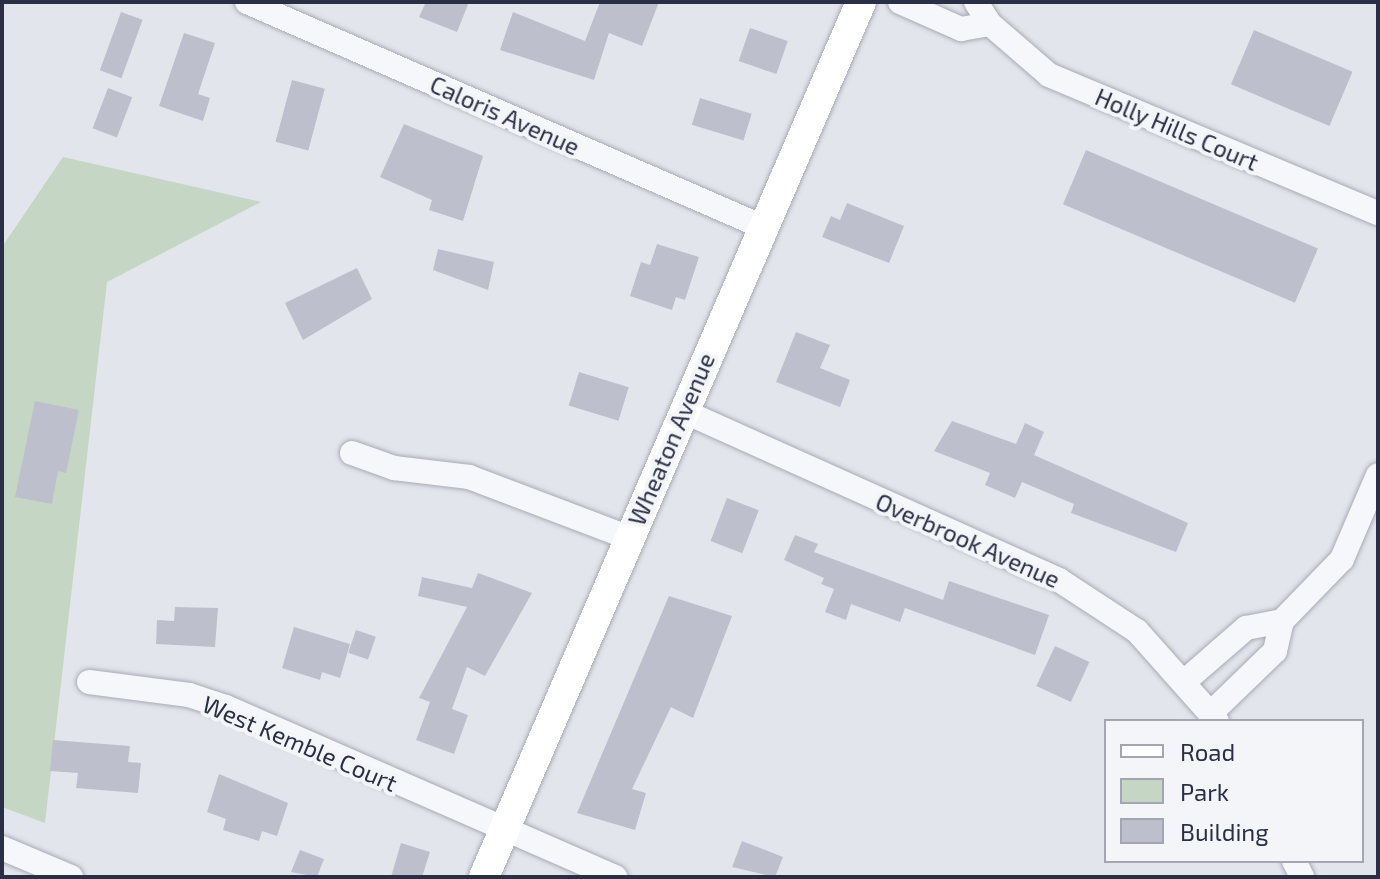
<!DOCTYPE html>
<html>
<head>
<meta charset="utf-8">
<style>
	body { margin:0 }
	#map { position:relative; width:1380px; height:879px; overflow:hidden; background:#e3e5ec; font-family:"Exo 2",sans-serif }
	div>[style] { position:absolute }
	[style*='--x'] { left:calc(var(--x)*1px); top:calc(var(--y)*1px); width:calc(var(--w)*1px); rotate:calc(var(--a)*1deg) }
	.green>* { inset:0; background:#c5d6c4 }
	.building>* { inset:0; background:#bdc0cc; transform-origin:0 0 }
	.roads { filter:drop-shadow(0 0 2px #a8abb7) drop-shadow(0 0 2px #a8abb7) }
	.minor>* { height:24px; margin:-12px; padding:0 12px; transform-origin:12px; border-radius:12px; background:#f6f7fa }
	.major>* { height:30px; margin:-15px; padding:0 15px; transform-origin:15px; border-radius:15px; background:#fff }
	span { translate:-50% -50%; white-space:nowrap; text-align:center; line-height:1.15; -webkit-text-stroke:8px #f3f5f9; paint-order:stroke }
	.street-label { font-size:24px; color:#2a2f45 }
	.frame { position:absolute; inset:0; border:4px solid #2a2f45; pointer-events:none }
	.legend { position:absolute; left:1104px; top:719px; width:260px; height:144px; box-sizing:border-box; background:#f3f5f9; border:2px solid #a3a6b1; margin:0; padding:10px 14px; list-style:none; font-size:24px; color:#2a2f45 }
	.legend li { display:flex; align-items:center; gap:16px; height:40px }
	.legend b { width:40px; border:2px solid #a3a6b1 }
</style>
</head>
<body>
<div id="map">
	<div class="green">
		<i style="clip-path:polygon(63px 157px,261px 202px,107px 282px,45px 823px,2px 807px,2px 247px)"></i>
	</div>
	<div class="building">
		<i style="clip-path:polygon(426px 2px,469px 2px,457px 32px,419px 17px)"></i>
		<i style="clip-path:polygon(600px 2px,659px 2px,642px 46px,609px 33px,594px 80px,500px 50px,513px 12px,585px 41px)"></i>
		<i style="left:121px;top:12px;width:23px;height:62px;rotate:20deg"></i>
		<i style="left:750px;top:28px;width:40px;height:35px;rotate:19deg"></i>
		<i style="left:1254px;top:30px;width:107px;height:59px;rotate:23deg"></i>
		<i style="clip-path:polygon(184px 33px,215px 43px,198px 94px,210px 98px,203px 121px,159px 106px)"></i>
		<i style="left:292px;top:80px;width:34px;height:64px;rotate:15deg"></i>
		<i style="left:108px;top:88px;width:26px;height:43px;rotate:21deg"></i>
		<i style="left:700px;top:98px;width:54px;height:28px;rotate:17deg"></i>
		<i style="clip-path:polygon(404px 124px,483px 156px,463px 221px,429px 210px,432px 200px,380px 177px)"></i>
		<i style="left:1086px;top:150px;width:252px;height:59px;rotate:23deg"></i>
		<i style="clip-path:polygon(847px 203px,904px 226px,889px 263px,822px 237px,831px 216px,840px 220px)"></i>
		<i style="clip-path:polygon(657px 244px,699px 257px,685px 300px,676px 297px,672px 310px,630px 296px,641px 262px,650px 265px)"></i>
		<i style="clip-path:polygon(438px 249px,494px 262px,488px 290px,433px 270px)"></i>
		<i style="clip-path:polygon(357px 268px,372px 299px,303px 340px,285px 303px)"></i>
		<i style="clip-path:polygon(796px 332px,830px 345px,820px 368px,850px 380px,840px 407px,776px 382px)"></i>
		<i style="left:579px;top:372px;width:52px;height:35px;rotate:17deg"></i>
		<i style="clip-path:polygon(35px 401px,79px 410px,66px 473px,58px 471px,52px 504px,15px 497px)"></i>
		<i style="clip-path:polygon(952px 421px,1016px 444px,1025px 423px,1044px 432px,1034px 455px,1188px 523px,1176px 552px,1071px 513px,1074px 504px,1022px 482px,1015px 498px,985px 485px,990px 473px,934px 451px)"></i>
		<i style="left:727px;top:498px;width:34px;height:46px;rotate:21deg"></i>
		<i style="clip-path:polygon(795px 535px,818px 544px,814px 552px,943px 600px,949px 581px,1049px 615px,1035px 655px,905px 608px,900px 622px,851px 604px,846px 620px,825px 612px,834px 589px,821px 584px,824px 578px,784px 560px)"></i>
		<i style="clip-path:polygon(478px 573px,532px 593px,485px 676px,467px 667px,452px 709px,468px 715px,454px 754px,416px 740px,430px 702px,419px 698px,467px 607px,418px 596px,422px 577px,472px 588px)"></i>
		<i style="clip-path:polygon(669px 596px,732px 616px,693px 718px,671px 707px,632px 789px,646px 793px,635px 830px,577px 813px)"></i>
		<i style="clip-path:polygon(175px 607px,218px 608px,215px 647px,156px 644px,157px 620px,174px 621px)"></i>
		<i style="clip-path:polygon(294px 627px,350px 644px,340px 678px,322px 672px,320px 680px,282px 668px)"></i>
		<i style="left:356px;top:630px;width:21px;height:24px;rotate:19deg"></i>
		<i style="left:1055px;top:646px;width:38px;height:44px;rotate:25deg"></i>
		<i style="clip-path:polygon(53px 740px,130px 746px,128px 762px,141px 763px,138px 793px,76px 788px,78px 773px,50px 771px)"></i>
		<i style="clip-path:polygon(219px 774px,288px 803px,277px 836px,262px 831px,259px 841px,223px 830px,226px 819px,207px 812px)"></i>
		<i style="clip-path:polygon(742px 841px,783px 857px,775px 877px,732px 867px)"></i>
		<i style="clip-path:polygon(401px 843px,430px 852px,422px 877px,391px 877px)"></i>
		<i style="clip-path:polygon(300px 850px,324px 859px,317px 877px,291px 872px)"></i>
	</div>
	<div class="roads">
		<div class="minor">
			<i style="--x:247;--y:2;--w:563;--a:23.56"></i>
			<i style="--x:900;--y:2;--w:67;--a:23.9"></i>
			<i style="--x:961;--y:29;--w:29;--a:-10"></i>
			<i style="--x:976;--y:2;--w:26;--a:58"></i>
			<i style="--x:990;--y:24;--w:78;--a:40.8"></i>
			<i style="--x:1049;--y:75;--w:357;--a:22.8"></i>
			<i style="--x:683;--y:411;--w:412;--a:24.2"></i>
			<i style="--x:1059;--y:580;--w:93;--a:33.2"></i>
			<i style="--x:1137;--y:631;--w:120;--a:48.4"></i>
			<i style="--x:352;--y:453;--w:45;--a:19.7"></i>
			<i style="--x:394;--y:468;--w:76;--a:6.8"></i>
			<i style="--x:469;--y:477;--w:172;--a:20.8"></i>
			<i style="--x:1185;--y:681;--w:81;--a:-41"></i>
			<i style="--x:1246;--y:628;--w:37;--a:-11"></i>
			<i style="--x:89;--y:682;--w:101;--a:7.4"></i>
			<i style="--x:189;--y:695;--w:39;--a:18"></i>
			<i style="--x:226;--y:707;--w:425;--a:23.6"></i>
			<i style="--x:1211;--y:713;--w:89;--a:-44.1"></i>
			<i style="--x:1275;--y:651;--w:31;--a:-77"></i>
			<i style="--x:1282;--y:621;--w:86;--a:-45.9"></i>
			<i style="--x:1342;--y:559;--w:91;--a:-66.8"></i>
			<i style="--x:2;--y:848;--w:75;--a:22.8"></i>
			<i style="--x:1294;--y:861;--w:18;--a:63"></i>
		</div>
		<div class="major">
			<i style="--x:484;--y:877;--w:953;--a:-66.69"></i>
		</div>
	</div>
	<div class="street-label">
		<span style="left:505px;top:115px;rotate:24deg">Caloris Avenue</span>
		<span style="left:1177px;top:129px;rotate:23deg">Holly Hills Court</span>
		<span style="left:671px;top:439px;rotate:-67deg">Wheaton Avenue</span>
		<span style="left:968px;top:540px;rotate:24deg">Overbrook Avenue</span>
		<span style="left:300px;top:743px;rotate:23deg">West Kemble Court</span>
	</div>
	<div class="frame"></div>
	<ul class="legend">
	<li><b style="height:10px;background:#fff"></b>Road</li>
	<li><b style="height:22px;background:#c5d6c4"></b>Park</li>
	<li><b style="height:22px;background:#bdc0cc"></b>Building</li>
	</ul>
</div>
</body>
</html>
